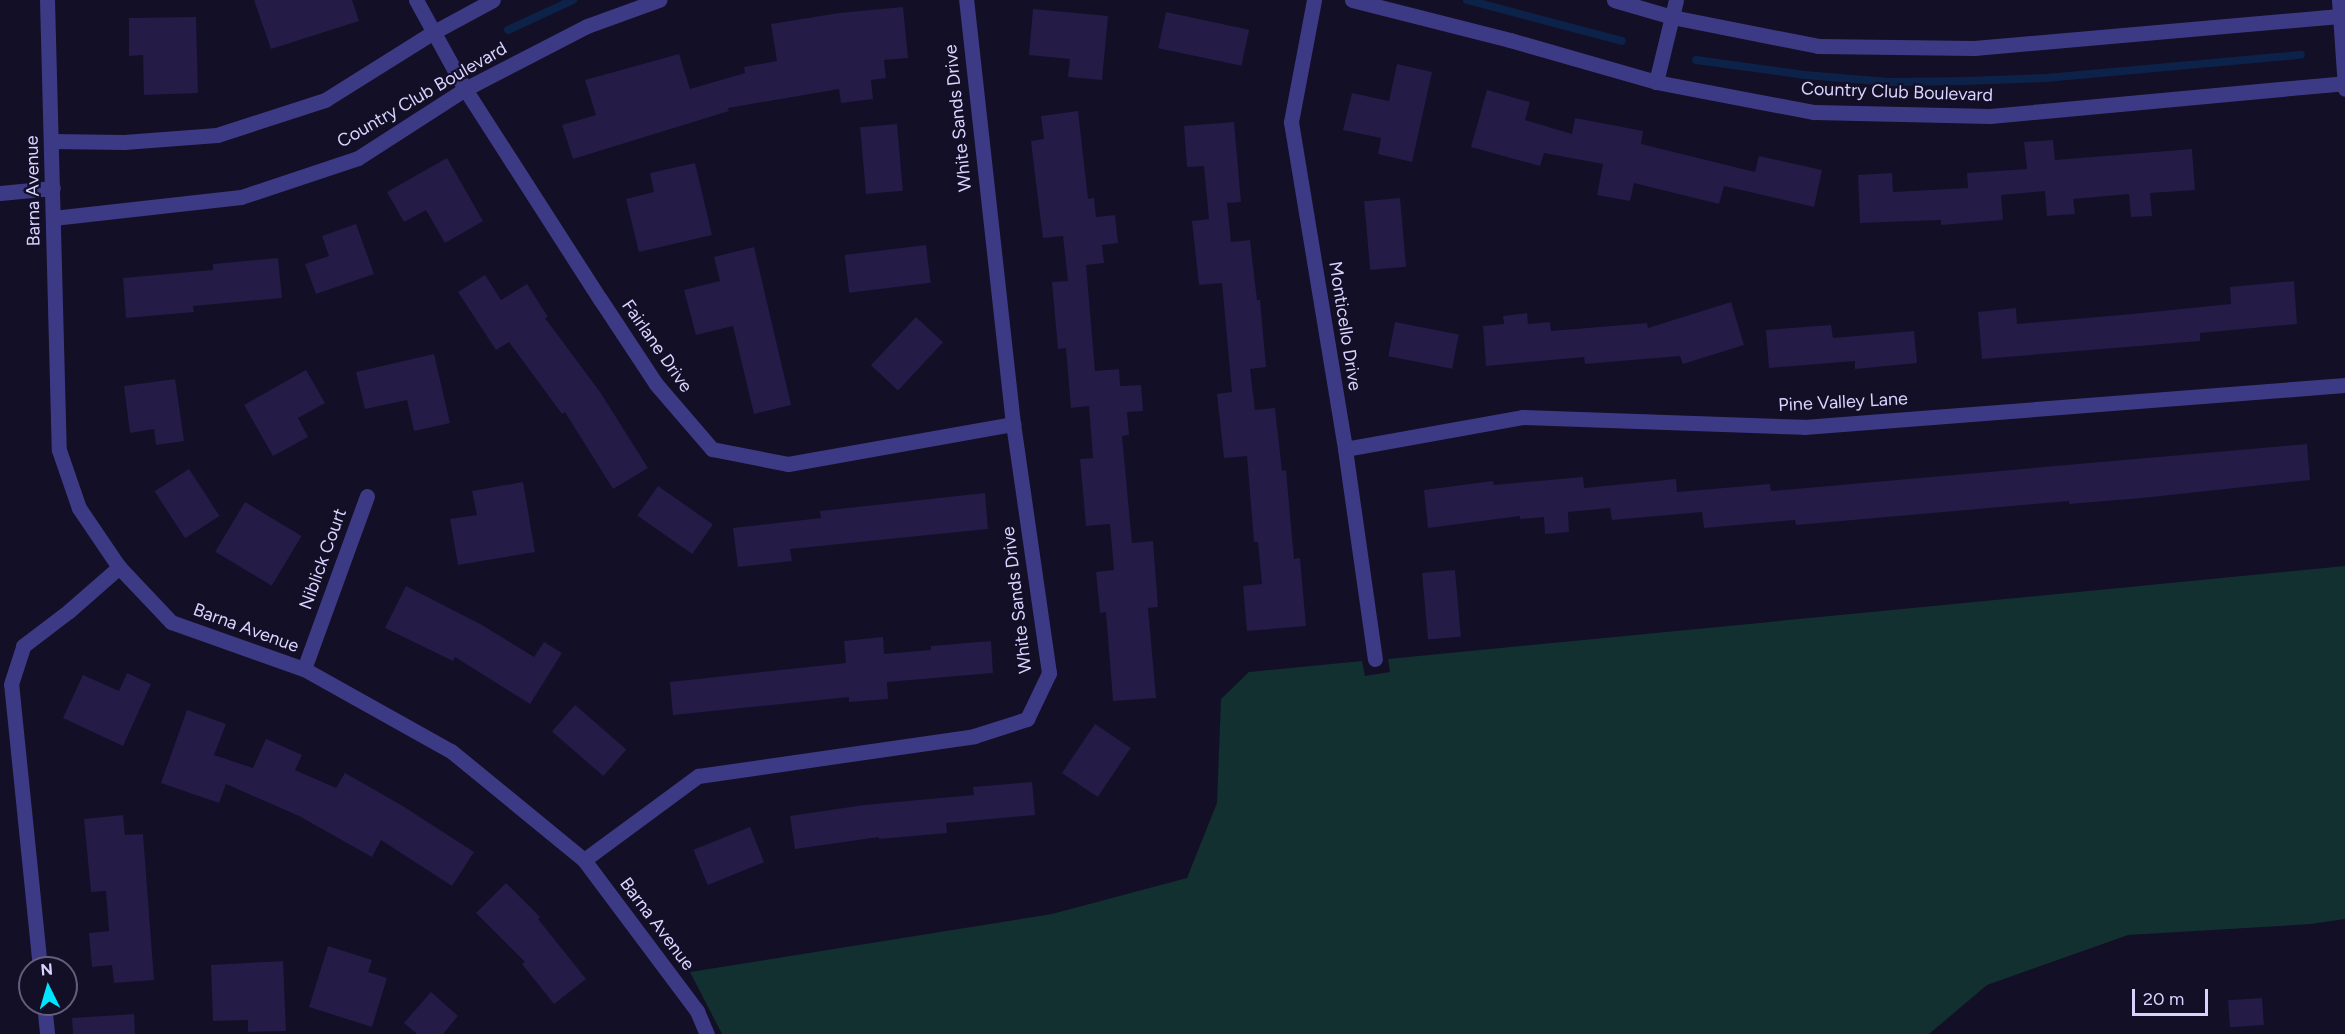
<!DOCTYPE html>
<html>
<head>
<meta charset="utf-8">
<style>
	body { margin:0 }
	#map { position:relative; width:2345px; height:1034px; overflow:hidden; background:#130f26; font-family:Figtree,sans-serif }
	div>[style] { position:absolute }
	[style*='--x'] { left:calc(var(--x)*1px); top:calc(var(--y)*1px); width:calc(var(--w)*1px); rotate:calc(var(--a)*1deg) }
	.green>* { inset:0; background:#12302f }
	.stream>* { height:8px; margin:-4px; padding:0 4px; transform-origin:4px; border-radius:4px; background:#0c2248 }
	.building>* { inset:0; background:#241b47; transform-origin:0 0 }
	.minor>* { height:15px; margin:-7.5px; padding:0 7.5px; transform-origin:7.5px; border-radius:7.5px; background:#3d3a85 }
	.tertiary>* { height:15px; margin:-7.5px; padding:0 7.5px; transform-origin:7.5px; border-radius:7.5px; background:#3d3a85 }
	span { translate:-50% -50%; white-space:nowrap; text-align:center; line-height:1.15; -webkit-text-stroke:4.5px #130f26; paint-order:stroke }
	.street-label { font-size:18px; color:#d9d4ff }
	.north { position:absolute; left:18px; top:956px; width:60px; height:60px; box-sizing:border-box; background:#130f26; border:2px solid #625e7d; border-radius:50%; rotate:355deg; font-size:16px; font-weight:700; line-height:24px; text-align:center; color:#d9d4ff }
	.north::after { content:''; display:block; margin:auto; width:21px; height:27px; background:#00e5ff; clip-path:polygon(50% 0,100% 100%,50% 72%,0 100%) }
	.scale { position:absolute; left:2132px; top:989px; width:76px; height:27px; box-sizing:border-box; border:3px solid #d9d4ff; border-top:0; padding-left:8px; font-size:18px; line-height:21px; white-space:nowrap; color:#d9d4ff; -webkit-text-stroke:4px #130f26; paint-order:stroke }
</style>
</head>
<body>
<div id="map">
	<div class="green">
		<i style="clip-path:polygon(2345px 566px,2345px 919px,2311px 924px,2128px 935px,1987px 985px,1929px 1034px,722px 1034px,690px 972px,1052px 914px,1187px 878px,1217px 803px,1221px 699px,1249px 672px,1362px 661px,1365px 676px,1390px 672px,1388px 659px)"></i>
	</div>
	<div class="stream">
		<i style="--x:1467;--y:0;--w:160;--a:14.8"></i>
		<i style="--x:508;--y:30;--w:72;--a:-24.8"></i>
		<i style="--x:1696;--y:60;--w:110;--a:7.8"></i>
		<i style="--x:1805;--y:75;--w:84;--a:4.8"></i>
		<i style="--x:1889;--y:82;--w:75;--a:-0.8"></i>
		<i style="--x:1964;--y:81;--w:82;--a:-2.1"></i>
		<i style="--x:2046;--y:78;--w:256;--a:-5.2"></i>
	</div>
	<div class="building">
		<i style="clip-path:polygon(254px 0,352px 0,359px 21px,271px 49px)"></i>
		<i style="clip-path:polygon(903px 7px,908px 58px,884px 60px,886px 78px,871px 80px,873px 99px,841px 103px,839px 89px,728px 108px,729px 111px,573px 159px,562px 125px,596px 115px,585px 80px,679px 54px,690px 89px,745px 73px,744px 67px,777px 61px,771px 24px,839px 13px)"></i>
		<i style="clip-path:polygon(1033px 9px,1108px 16px,1102px 80px,1068px 77px,1070px 59px,1029px 55px)"></i>
		<i style="left:1166px;top:12px;width:85px;height:37px;rotate:12deg"></i>
		<i style="clip-path:polygon(196px 17px,198px 93px,144px 95px,143px 55px,129px 56px,129px 18px)"></i>
		<i style="clip-path:polygon(1397px 64px,1432px 72px,1412px 162px,1378px 154px,1381px 138px,1343px 130px,1352px 93px,1389px 101px)"></i>
		<i style="clip-path:polygon(1487px 90px,1530px 102px,1525px 120px,1572px 134px,1575px 118px,1643px 131px,1641px 144px,1755px 172px,1759px 156px,1822px 170px,1814px 207px,1724px 186px,1719px 204px,1634px 183px,1630px 201px,1597px 195px,1603px 164px,1544px 153px,1540px 166px,1471px 147px)"></i>
		<i style="clip-path:polygon(1078px 111px,1088px 199px,1094px 198px,1096px 217px,1115px 215px,1118px 243px,1102px 245px,1104px 263px,1086px 265px,1095px 371px,1119px 369px,1120px 386px,1141px 385px,1143px 411px,1127px 412px,1129px 435px,1122px 436px,1132px 543px,1153px 541px,1158px 607px,1148px 608px,1156px 698px,1113px 701px,1106px 612px,1100px 613px,1096px 572px,1114px 570px,1110px 524px,1086px 526px,1080px 459px,1093px 458px,1089px 406px,1071px 408px,1066px 348px,1058px 349px,1052px 282px,1068px 281px,1063px 236px,1043px 238px,1036px 183px,1031px 141px,1044px 139px,1041px 116px)"></i>
		<i style="clip-path:polygon(1234px 122px,1241px 202px,1227px 203px,1231px 242px,1250px 240px,1257px 300px,1260px 300px,1266px 367px,1250px 369px,1255px 410px,1275px 408px,1282px 471px,1286px 470px,1294px 559px,1300px 558px,1306px 626px,1247px 631px,1243px 586px,1262px 584px,1258px 542px,1254px 542px,1247px 456px,1224px 458px,1217px 394px,1232px 392px,1222px 283px,1199px 285px,1192px 221px,1209px 219px,1204px 166px,1187px 167px,1184px 126px)"></i>
		<i style="left:897px;top:124px;width:67px;height:37px;rotate:85deg"></i>
		<i style="clip-path:polygon(2053px 140px,2055px 160px,2192px 149px,2195px 190px,2150px 193px,2152px 216px,2131px 217px,2129px 194px,2073px 199px,2075px 214px,2047px 216px,2045px 191px,2001px 195px,2003px 220px,1941px 225px,1941px 220px,1860px 223px,1858px 175px,1892px 173px,1893px 192px,1968px 188px,1967px 173px,2027px 169px,2024px 142px)"></i>
		<i style="clip-path:polygon(447px 158px,483px 221px,445px 243px,426px 210px,404px 222px,387px 192px)"></i>
		<i style="clip-path:polygon(695px 163px,712px 235px,639px 252px,626px 199px,654px 192px,650px 173px)"></i>
		<i style="left:1400px;top:198px;width:69px;height:36px;rotate:85deg"></i>
		<i style="clip-path:polygon(356px 224px,374px 274px,316px 294px,305px 264px,329px 256px,322px 236px)"></i>
		<i style="left:926px;top:245px;width:38px;height:82px;rotate:83deg"></i>
		<i style="clip-path:polygon(754px 247px,791px 405px,754px 414px,733px 326px,696px 335px,684px 290px,720px 281px,714px 257px)"></i>
		<i style="clip-path:polygon(278px 258px,282px 298px,193px 306px,194px 312px,126px 318px,123px 278px,213px 270px,213px 264px)"></i>
		<i style="clip-path:polygon(485px 275px,501px 300px,527px 284px,548px 317px,545px 318px,600px 392px,648px 468px,613px 489px,565px 412px,562px 414px,509px 342px,496px 350px,458px 292px)"></i>
		<i style="clip-path:polygon(2294px 281px,2297px 324px,2200px 333px,2200px 341px,1982px 359px,1978px 312px,2016px 308px,2017px 324px,2132px 314px,2231px 304px,2230px 287px)"></i>
		<i style="clip-path:polygon(1731px 302px,1744px 345px,1683px 364px,1680px 356px,1585px 364px,1584px 357px,1486px 366px,1483px 326px,1504px 324px,1503px 316px,1527px 313px,1528px 324px,1550px 322px,1551px 331px,1647px 323px,1648px 328px)"></i>
		<i style="left:916px;top:317px;width:37px;height:66px;rotate:43deg"></i>
		<i style="left:1395px;top:322px;width:65px;height:35px;rotate:11deg"></i>
		<i style="clip-path:polygon(1831px 325px,1833px 338px,1914px 331px,1917px 363px,1855px 369px,1855px 361px,1769px 368px,1766px 330px)"></i>
		<i style="clip-path:polygon(434px 354px,450px 423px,414px 431px,407px 400px,365px 409px,356px 372px)"></i>
		<i style="clip-path:polygon(306px 370px,325px 403px,298px 418px,308px 437px,273px 456px,244px 405px)"></i>
		<i style="clip-path:polygon(175px 379px,184px 441px,156px 445px,154px 429px,130px 433px,124px 386px)"></i>
		<i style="clip-path:polygon(2307px 444px,2310px 480px,2142px 498px,2069px 504px,2069px 501px,1796px 525px,1795px 520px,1704px 528px,1702px 512px,1612px 520px,1610px 508px,1568px 512px,1569px 532px,1545px 534px,1544px 517px,1520px 519px,1520px 516px,1428px 528px,1424px 490px,1493px 481px,1494px 485px,1583px 477px,1584px 488px,1676px 479px,1677px 492px,1770px 484px,1771px 491px)"></i>
		<i style="left:189px;top:469px;width:56px;height:41px;rotate:57deg"></i>
		<i style="clip-path:polygon(523px 482px,535px 552px,458px 565px,450px 519px,477px 515px,472px 491px)"></i>
		<i style="left:658px;top:486px;width:67px;height:36px;rotate:35deg"></i>
		<i style="clip-path:polygon(985px 493px,988px 529px,790px 549px,792px 561px,738px 567px,733px 528px,821px 518px,820px 511px)"></i>
		<i style="left:245px;top:502px;width:66px;height:58px;rotate:31deg"></i>
		<i style="left:1455px;top:570px;width:67px;height:33px;rotate:85deg"></i>
		<i style="clip-path:polygon(406px 586px,482px 625px,534px 657px,544px 642px,562px 653px,530px 704px,455px 657px,453px 661px,385px 628px)"></i>
		<i style="clip-path:polygon(883px 637px,884px 654px,931px 650px,931px 646px,991px 641px,993px 673px,887px 682px,888px 699px,849px 702px,849px 697px,673px 715px,670px 682px,846px 663px,844px 641px)"></i>
		<i style="clip-path:polygon(127px 673px,151px 684px,123px 746px,63px 718px,83px 675px,119px 691px)"></i>
		<i style="left:575px;top:705px;width:68px;height:35px;rotate:41deg"></i>
		<i style="clip-path:polygon(187px 710px,226px 724px,214px 755px,253px 768px,266px 739px,302px 755px,295px 770px,336px 788px,345px 773px,401px 805px,474px 852px,452px 886px,381px 840px,372px 857px,299px 816px,226px 784px,219px 803px,161px 783px)"></i>
		<i style="left:1095px;top:724px;width:43px;height:59px;rotate:34deg"></i>
		<i style="clip-path:polygon(1032px 782px,1035px 815px,946px 823px,947px 833px,879px 839px,879px 837px,795px 849px,790px 816px,864px 805px,974px 795px,973px 787px)"></i>
		<i style="clip-path:polygon(123px 815px,125px 835px,143px 834px,154px 980px,114px 983px,112px 965px,92px 967px,89px 933px,109px 931px,106px 891px,91px 892px,84px 819px)"></i>
		<i style="left:750px;top:827px;width:38px;height:61px;rotate:68deg"></i>
		<i style="clip-path:polygon(506px 883px,540px 917px,538px 919px,586px 979px,554px 1004px,522px 964px,525px 962px,476px 913px)"></i>
		<i style="clip-path:polygon(328px 946px,372px 960px,368px 972px,387px 978px,372px 1027px,309px 1007px)"></i>
		<i style="clip-path:polygon(283px 961px,286px 1031px,248px 1032px,248px 1020px,213px 1021px,211px 965px)"></i>
		<i style="clip-path:polygon(431px 992px,458px 1016px,443px 1034px,417px 1034px,404px 1023px)"></i>
		<i style="left:2262px;top:998px;width:27px;height:34px;rotate:86deg"></i>
		<i style="clip-path:polygon(134px 1014px,135px 1034px,73px 1034px,72px 1018px)"></i>
	</div>
	<div class="minor">
		<i style="--x:416;--y:0;--w:102;--a:61.2"></i>
		<i style="--x:465;--y:89;--w:250;--a:57.3"></i>
		<i style="--x:600;--y:299;--w:102;--a:56.6"></i>
		<i style="--x:656;--y:384;--w:86;--a:49.3"></i>
		<i style="--x:712;--y:449;--w:77;--a:11.2"></i>
		<i style="--x:788;--y:464;--w:229;--a:-10.1"></i>
		<i style="--x:1314;--y:0;--w:124;--a:100.7"></i>
		<i style="--x:1291;--y:122;--w:331;--a:80.6"></i>
		<i style="--x:1345;--y:449;--w:212;--a:81.9"></i>
		<i style="--x:1352;--y:0;--w:163;--a:14.2"></i>
		<i style="--x:1510;--y:40;--w:152;--a:16"></i>
		<i style="--x:1656;--y:82;--w:161;--a:10.8"></i>
		<i style="--x:1814;--y:112;--w:176;--a:1.3"></i>
		<i style="--x:1990;--y:116;--w:356;--a:-5.3"></i>
		<i style="--x:1614;--y:0;--w:60;--a:16.3"></i>
		<i style="--x:1672;--y:17;--w:149;--a:11.2"></i>
		<i style="--x:1818;--y:46;--w:156;--a:0.7"></i>
		<i style="--x:1974;--y:48;--w:367;--a:-5"></i>
		<i style="--x:1656;--y:82;--w:84;--a:-76.3"></i>
		<i style="--x:51;--y:141;--w:73;--a:0.8"></i>
		<i style="--x:124;--y:142;--w:93;--a:-4.3"></i>
		<i style="--x:217;--y:135;--w:114;--a:-18"></i>
		<i style="--x:325;--y:100;--w:126;--a:-32.1"></i>
		<i style="--x:432;--y:33;--w:69;--a:-28.4"></i>
		<i style="--x:0;--y:193;--w:53;--a:-5.4"></i>
		<i style="--x:53;--y:218;--w:189;--a:-6.4"></i>
		<i style="--x:241;--y:197;--w:123;--a:-18.4"></i>
		<i style="--x:358;--y:158;--w:127;--a:-32.8"></i>
		<i style="--x:465;--y:89;--w:137;--a:-27.3"></i>
		<i style="--x:587;--y:26;--w:77;--a:-19.9"></i>
		<i style="--x:1345;--y:449;--w:180;--a:-10.2"></i>
		<i style="--x:1522;--y:417;--w:282;--a:2"></i>
		<i style="--x:1804;--y:427;--w:543;--a:-4.44"></i>
		<i style="--x:304;--y:669;--w:184;--a:-70"></i>
		<i style="--x:584;--y:860;--w:142;--a:-36.4"></i>
		<i style="--x:698;--y:776;--w:279;--a:-8.2"></i>
		<i style="--x:974;--y:736;--w:56;--a:-17.8"></i>
		<i style="--x:1027;--y:719;--w:51;--a:-64.4"></i>
		<i style="--x:1049;--y:673;--w:252;--a:-98.2"></i>
		<i style="--x:1013;--y:424;--w:427;--a:-96.3"></i>
		<i style="--x:40;--y:968;--w:285;--a:-95.8"></i>
		<i style="--x:11;--y:684;--w:40;--a:-72"></i>
		<i style="--x:23;--y:646;--w:58;--a:-37.3"></i>
		<i style="--x:69;--y:611;--w:67;--a:-41.3"></i>
		<i style="--x:44;--y:1004;--w:30;--a:84"></i>
	</div>
	<div class="tertiary">
		<i style="--x:47;--y:0;--w:450;--a:88.5"></i>
		<i style="--x:59;--y:450;--w:61;--a:71"></i>
		<i style="--x:79;--y:508;--w:71;--a:55.9"></i>
		<i style="--x:119;--y:567;--w:76;--a:46.6"></i>
		<i style="--x:171;--y:622;--w:141;--a:19.5"></i>
		<i style="--x:304;--y:669;--w:168;--a:29.2"></i>
		<i style="--x:451;--y:751;--w:172;--a:39.3"></i>
		<i style="--x:584;--y:860;--w:189;--a:53.2"></i>
		<i style="--x:697;--y:1011;--w:25;--a:67"></i>
		<i style="--x:2339;--y:0;--w:89;--a:86.1"></i>
	</div>
	<div class="street-label">
		<span style="left:1897px;top:92px;rotate:2deg">Country Club Boulevard</span>
		<span style="left:422px;top:95px;rotate:-30deg">Country Club Boulevard</span>
		<span style="left:958px;top:118px;rotate:-96deg">White Sands Drive</span>
		<span style="left:33px;top:191px;rotate:-91deg">Barna Avenue</span>
		<span style="left:1345px;top:326px;rotate:81deg">Monticello Drive</span>
		<span style="left:657px;top:346px;rotate:55deg">Fairlane Drive</span>
		<span style="left:1843px;top:402px;rotate:-3deg">Pine Valley Lane</span>
		<span style="left:323px;top:559px;rotate:-70deg">Niblick Court</span>
		<span style="left:1017px;top:600px;rotate:-97deg">White Sands Drive</span>
		<span style="left:246px;top:628px;rotate:20deg">Barna Avenue</span>
		<span style="left:657px;top:924px;rotate:53deg">Barna Avenue</span>
	</div>
	<div class="north">N</div>
	<div class="scale">20 m</div>
</div>
</body>
</html>
